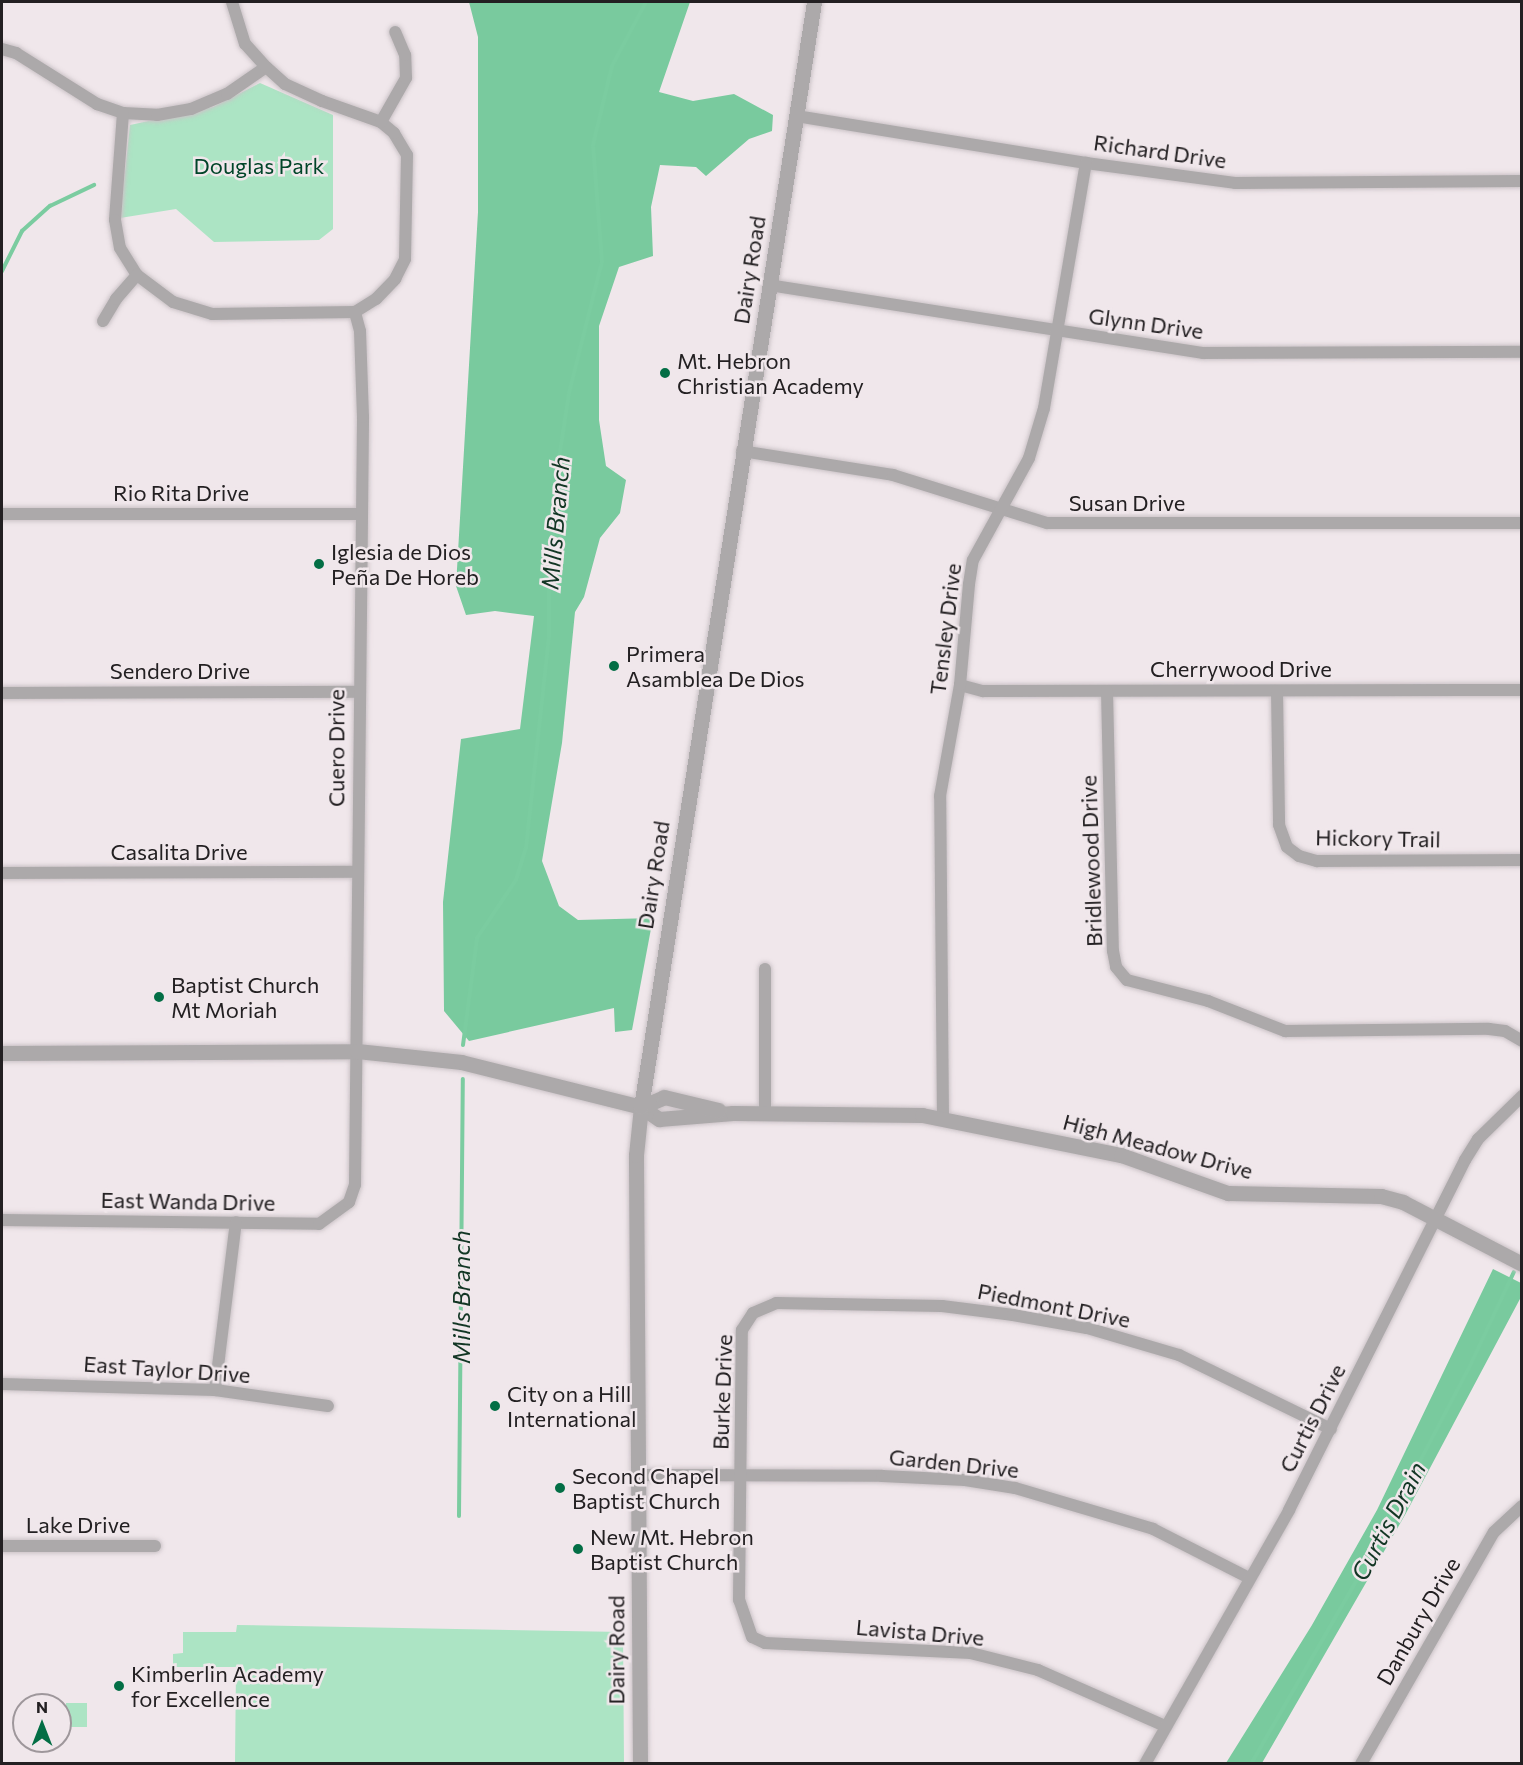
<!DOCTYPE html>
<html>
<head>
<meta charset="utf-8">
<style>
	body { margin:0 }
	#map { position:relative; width:1523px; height:1765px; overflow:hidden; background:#f0e7eb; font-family:Commissioner,sans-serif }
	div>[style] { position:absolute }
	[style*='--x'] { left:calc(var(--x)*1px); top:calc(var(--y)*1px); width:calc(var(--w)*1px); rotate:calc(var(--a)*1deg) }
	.green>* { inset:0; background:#ace4c4; transform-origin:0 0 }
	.forest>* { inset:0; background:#79ca9e }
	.stream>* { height:4px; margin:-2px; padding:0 2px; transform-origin:2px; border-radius:2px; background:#7bcca0 }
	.roads { filter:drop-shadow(0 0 2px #cbc3c7) drop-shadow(0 0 2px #cbc3c7) }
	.minor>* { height:12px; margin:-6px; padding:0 6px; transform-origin:6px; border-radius:6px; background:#aca9aa }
	.tertiary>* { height:15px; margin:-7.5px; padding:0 7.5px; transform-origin:7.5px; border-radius:7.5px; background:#aca9aa }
	.dots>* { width:16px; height:16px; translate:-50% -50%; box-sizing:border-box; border:3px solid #f0e7eb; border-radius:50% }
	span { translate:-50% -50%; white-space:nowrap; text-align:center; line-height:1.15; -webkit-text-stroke:5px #f0e7eb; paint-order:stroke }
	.street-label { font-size:22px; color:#232022 }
	.park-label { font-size:22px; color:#004529 }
	.poi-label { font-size:22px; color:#232022 }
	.left { translate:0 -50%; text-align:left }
	.water-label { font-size:24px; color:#123624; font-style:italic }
	.frame { position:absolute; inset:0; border:3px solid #232022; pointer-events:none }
	.north { position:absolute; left:12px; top:1693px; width:60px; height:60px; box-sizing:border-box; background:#f0e7eb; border:2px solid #9e979b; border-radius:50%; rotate:0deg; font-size:16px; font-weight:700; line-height:24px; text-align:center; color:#232022 }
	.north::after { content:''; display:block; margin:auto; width:21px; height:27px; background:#036e45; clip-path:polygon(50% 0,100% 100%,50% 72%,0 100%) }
</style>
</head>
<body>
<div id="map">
	<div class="green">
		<i style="clip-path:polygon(260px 83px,333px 115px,333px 229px,319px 240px,214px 242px,176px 209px,120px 218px,130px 125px,213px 107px)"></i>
		<i style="clip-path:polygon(237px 1625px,623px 1632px,624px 1763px,235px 1763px,236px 1667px,173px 1667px,173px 1654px,183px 1653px,183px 1632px,236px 1632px)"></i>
		<i style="left:66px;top:1703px;width:21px;height:24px"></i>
	</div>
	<div class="forest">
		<i style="clip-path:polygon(469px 2px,690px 2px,659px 92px,693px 101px,734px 94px,773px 115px,772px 131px,749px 139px,706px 176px,696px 167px,660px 165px,651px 207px,653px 256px,619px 267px,599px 326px,599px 420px,606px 466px,626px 480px,620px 513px,600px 538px,584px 597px,575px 612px,562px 743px,542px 861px,559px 906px,578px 920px,653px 918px,632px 1030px,615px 1032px,614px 1008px,469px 1041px,444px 1011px,443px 902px,461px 739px,520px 729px,534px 616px,495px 611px,466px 615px,456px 586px,478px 212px,478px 37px)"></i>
		<i style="clip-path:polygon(1493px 1269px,1521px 1283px,1521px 1297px,1405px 1515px,1262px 1763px,1226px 1763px,1312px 1625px,1377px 1510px)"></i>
	</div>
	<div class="stream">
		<i style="--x:2;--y:271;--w:45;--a:-63.4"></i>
		<i style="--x:22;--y:231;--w:38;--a:-42"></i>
		<i style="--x:50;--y:206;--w:49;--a:-25.5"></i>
		<i style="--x:463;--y:1045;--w:108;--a:-82.5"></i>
		<i style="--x:477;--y:938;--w:70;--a:-56.1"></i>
		<i style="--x:516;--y:880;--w:34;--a:-73"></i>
		<i style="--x:526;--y:848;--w:212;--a:-83.8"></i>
		<i style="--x:549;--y:637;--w:48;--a:-90"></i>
		<i style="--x:549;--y:589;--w:124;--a:-85.8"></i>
		<i style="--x:558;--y:465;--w:73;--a:-81.3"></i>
		<i style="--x:569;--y:393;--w:135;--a:-75.9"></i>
		<i style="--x:602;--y:262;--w:117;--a:-94.4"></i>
		<i style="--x:593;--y:145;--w:81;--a:-76.5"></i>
		<i style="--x:612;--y:66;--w:72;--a:-62"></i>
		<i style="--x:459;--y:1516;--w:437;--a:-89.5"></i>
		<i style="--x:1251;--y:1764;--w:233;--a:-60.1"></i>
		<i style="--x:1367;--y:1562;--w:217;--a:-62.3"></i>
		<i style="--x:1468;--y:1370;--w:108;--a:-64.9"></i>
	</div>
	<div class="roads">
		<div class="minor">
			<i style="--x:2;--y:49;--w:15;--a:16"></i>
			<i style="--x:16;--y:53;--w:96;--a:32.2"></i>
			<i style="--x:97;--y:104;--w:28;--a:19"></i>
			<i style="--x:123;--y:113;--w:34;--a:3"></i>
			<i style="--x:157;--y:115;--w:35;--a:-10"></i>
			<i style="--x:191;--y:109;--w:39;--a:-23"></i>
			<i style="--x:227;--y:94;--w:47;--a:-34.7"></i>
			<i style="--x:123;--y:113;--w:107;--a:94.3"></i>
			<i style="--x:115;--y:220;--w:28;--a:80"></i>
			<i style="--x:120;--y:248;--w:32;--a:58"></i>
			<i style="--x:137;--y:275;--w:45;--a:36.9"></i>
			<i style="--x:173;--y:302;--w:41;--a:17.1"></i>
			<i style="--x:212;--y:314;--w:143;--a:-0.8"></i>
			<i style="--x:355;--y:312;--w:25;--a:-32"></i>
			<i style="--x:376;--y:299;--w:28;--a:-46"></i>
			<i style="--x:395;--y:279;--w:22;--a:-63"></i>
			<i style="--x:405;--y:259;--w:104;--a:-88.9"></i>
			<i style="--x:407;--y:155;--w:26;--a:-121"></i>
			<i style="--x:394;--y:133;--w:17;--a:-140"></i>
			<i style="--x:381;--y:122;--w:63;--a:-160.4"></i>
			<i style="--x:322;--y:101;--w:41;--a:-155.3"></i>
			<i style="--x:285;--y:84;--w:25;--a:-138"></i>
			<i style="--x:266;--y:67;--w:31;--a:-132"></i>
			<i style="--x:245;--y:44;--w:44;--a:-107.2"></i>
			<i style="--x:796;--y:116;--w:294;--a:9.2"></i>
			<i style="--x:1086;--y:163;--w:150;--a:7.6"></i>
			<i style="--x:1235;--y:183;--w:287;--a:-0.4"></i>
			<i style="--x:381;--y:122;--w:51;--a:-60.4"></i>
			<i style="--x:406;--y:78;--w:23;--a:-92"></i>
			<i style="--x:405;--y:55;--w:25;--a:-113"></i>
			<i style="--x:769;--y:285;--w:439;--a:8.9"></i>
			<i style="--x:1203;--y:353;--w:319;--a:-0.2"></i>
			<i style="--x:103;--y:321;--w:26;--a:-59"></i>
			<i style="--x:116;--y:299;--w:32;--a:-49"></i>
			<i style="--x:742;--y:451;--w:153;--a:9"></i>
			<i style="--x:893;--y:475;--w:161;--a:17.3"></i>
			<i style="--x:1047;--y:523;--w:475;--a:0"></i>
			<i style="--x:2;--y:514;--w:358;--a:0"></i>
			<i style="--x:960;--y:685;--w:24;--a:15"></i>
			<i style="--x:983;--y:691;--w:539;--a:-0.11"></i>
			<i style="--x:1107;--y:691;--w:260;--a:88.7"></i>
			<i style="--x:1113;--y:951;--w:16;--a:79"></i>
			<i style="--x:1116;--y:967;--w:17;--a:50"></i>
			<i style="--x:1127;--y:980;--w:84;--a:14.5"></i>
			<i style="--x:1208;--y:1001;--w:83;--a:21.3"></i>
			<i style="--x:1285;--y:1031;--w:204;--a:-0.6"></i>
			<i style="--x:1489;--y:1029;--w:16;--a:7"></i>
			<i style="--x:1505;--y:1031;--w:20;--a:30"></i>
			<i style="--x:1277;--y:691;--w:134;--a:89.1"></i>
			<i style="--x:1279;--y:825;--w:23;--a:70"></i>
			<i style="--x:1287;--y:847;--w:15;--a:37"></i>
			<i style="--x:1299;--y:856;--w:19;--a:16"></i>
			<i style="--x:1317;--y:861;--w:205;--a:-0.3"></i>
			<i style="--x:2;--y:693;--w:356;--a:-0.2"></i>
			<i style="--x:2;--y:873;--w:355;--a:-0.2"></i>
			<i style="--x:765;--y:969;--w:146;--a:90"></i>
			<i style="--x:943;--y:1119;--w:323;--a:-90.5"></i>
			<i style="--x:940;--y:796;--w:113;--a:-79.8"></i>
			<i style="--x:960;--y:685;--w:101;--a:-84.9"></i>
			<i style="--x:969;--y:584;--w:24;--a:-81"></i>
			<i style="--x:973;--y:560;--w:116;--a:-61.2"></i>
			<i style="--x:1029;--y:458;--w:52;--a:-73.3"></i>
			<i style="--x:1044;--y:408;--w:249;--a:-80.3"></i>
			<i style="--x:2;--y:1220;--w:317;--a:0.7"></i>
			<i style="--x:319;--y:1224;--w:37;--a:-36"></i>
			<i style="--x:349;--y:1202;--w:18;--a:-71"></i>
			<i style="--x:355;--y:1185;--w:768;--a:-89.4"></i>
			<i style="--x:363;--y:417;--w:86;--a:-92"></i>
			<i style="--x:360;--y:331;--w:20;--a:-105"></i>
			<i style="--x:2;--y:1384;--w:213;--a:1.6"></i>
			<i style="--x:215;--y:1390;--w:114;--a:8.1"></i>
			<i style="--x:215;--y:1390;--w:169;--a:-82.9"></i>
			<i style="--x:638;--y:1475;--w:244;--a:0.2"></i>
			<i style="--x:882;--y:1476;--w:83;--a:2.8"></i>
			<i style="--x:965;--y:1480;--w:51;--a:9.1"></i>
			<i style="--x:1015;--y:1488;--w:144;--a:16.5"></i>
			<i style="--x:1153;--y:1529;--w:108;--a:27"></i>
			<i style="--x:2;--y:1546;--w:153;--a:0"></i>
			<i style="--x:1165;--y:1726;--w:139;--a:-156.2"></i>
			<i style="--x:1038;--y:1670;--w:69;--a:-165.8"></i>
			<i style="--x:971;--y:1653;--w:206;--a:-177.2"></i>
			<i style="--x:765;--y:1643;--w:14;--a:-155"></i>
			<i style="--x:752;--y:1637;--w:39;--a:-109"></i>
			<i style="--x:739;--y:1600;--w:270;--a:-89.4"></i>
			<i style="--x:742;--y:1330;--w:20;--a:-57"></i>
			<i style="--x:753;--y:1313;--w:25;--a:-23"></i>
			<i style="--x:776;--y:1303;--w:166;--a:1"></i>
			<i style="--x:942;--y:1306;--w:72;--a:7.2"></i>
			<i style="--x:1013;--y:1315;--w:75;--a:10"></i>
			<i style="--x:1087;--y:1328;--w:96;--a:16.4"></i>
			<i style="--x:1179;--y:1355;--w:169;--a:26"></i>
			<i style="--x:1145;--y:1764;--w:292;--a:-60.4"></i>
			<i style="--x:1289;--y:1510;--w:392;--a:-63.3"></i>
			<i style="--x:1465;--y:1160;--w:25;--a:-58"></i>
			<i style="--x:1478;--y:1139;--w:62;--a:-44.3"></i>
			<i style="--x:1361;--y:1764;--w:267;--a:-60.2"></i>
			<i style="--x:1494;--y:1532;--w:38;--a:-43"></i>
		</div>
		<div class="tertiary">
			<i style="--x:2;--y:1053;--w:355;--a:-0.3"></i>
			<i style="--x:357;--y:1051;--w:105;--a:6"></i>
			<i style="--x:461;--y:1062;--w:186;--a:14"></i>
			<i style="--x:641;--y:1107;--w:22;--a:34"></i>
			<i style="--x:659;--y:1119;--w:74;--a:-4.6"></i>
			<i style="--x:733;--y:1113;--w:189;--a:0.6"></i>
			<i style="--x:922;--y:1115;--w:203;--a:11.4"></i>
			<i style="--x:1121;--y:1155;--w:114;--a:19.6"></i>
			<i style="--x:1228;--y:1193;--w:153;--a:1.1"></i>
			<i style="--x:1381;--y:1196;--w:23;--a:15"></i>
			<i style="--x:1403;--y:1202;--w:134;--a:27.5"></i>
			<i style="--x:641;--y:1107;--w:25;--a:-23"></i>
			<i style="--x:664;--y:1097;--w:56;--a:13.5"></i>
			<i style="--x:640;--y:1764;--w:609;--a:-90.38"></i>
			<i style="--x:636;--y:1155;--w:48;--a:-84.1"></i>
			<i style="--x:641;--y:1107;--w:1118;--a:-81.1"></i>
		</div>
	</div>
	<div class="dots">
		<i style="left:665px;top:373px;background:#036e45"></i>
		<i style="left:319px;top:564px;background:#036e45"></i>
		<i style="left:614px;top:666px;background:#036e45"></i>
		<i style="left:159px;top:997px;background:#036e45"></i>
		<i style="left:495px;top:1406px;background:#036e45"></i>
		<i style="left:560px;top:1488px;background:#036e45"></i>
		<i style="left:578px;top:1549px;background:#036e45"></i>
		<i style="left:119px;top:1686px;background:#036e45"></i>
	</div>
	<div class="street-label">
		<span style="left:1160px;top:151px;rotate:8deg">Richard Drive</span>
		<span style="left:749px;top:270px;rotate:-81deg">Dairy Road</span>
		<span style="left:1146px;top:323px;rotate:8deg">Glynn Drive</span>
		<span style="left:181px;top:493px">Rio Rita Drive</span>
		<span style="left:1127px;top:503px">Susan Drive</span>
		<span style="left:945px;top:629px;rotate:-83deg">Tensley Drive</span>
		<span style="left:1241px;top:669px">Cherrywood Drive</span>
		<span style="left:180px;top:671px">Sendero Drive</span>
		<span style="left:336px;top:748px;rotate:-90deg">Cuero Drive</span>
		<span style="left:1378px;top:838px;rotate:1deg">Hickory Trail</span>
		<span style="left:179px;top:852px">Casalita Drive</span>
		<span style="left:1091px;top:861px;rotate:-92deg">Bridlewood Drive</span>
		<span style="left:653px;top:875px;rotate:-81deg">Dairy Road</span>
		<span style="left:1158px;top:1146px;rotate:15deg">High Meadow Drive</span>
		<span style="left:188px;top:1201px;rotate:1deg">East Wanda Drive</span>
		<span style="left:1054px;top:1305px;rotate:11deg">Piedmont Drive</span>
		<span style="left:167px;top:1369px;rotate:4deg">East Taylor Drive</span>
		<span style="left:722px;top:1392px;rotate:-88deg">Burke Drive</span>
		<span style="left:1312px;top:1418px;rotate:-63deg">Curtis Drive</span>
		<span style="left:954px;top:1463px;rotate:6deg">Garden Drive</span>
		<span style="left:78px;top:1525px">Lake Drive</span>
		<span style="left:1418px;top:1621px;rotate:-60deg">Danbury Drive</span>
		<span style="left:920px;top:1632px;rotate:5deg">Lavista Drive</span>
		<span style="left:616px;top:1650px;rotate:-90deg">Dairy Road</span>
	</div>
	<div class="park-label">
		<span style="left:259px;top:166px">Douglas Park</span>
	</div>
	<div class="poi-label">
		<span class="left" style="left:677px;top:373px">Mt. Hebron<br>Christian Academy</span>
		<span class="left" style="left:331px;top:564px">Iglesia de Dios<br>Peña De Horeb</span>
		<span class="left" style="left:626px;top:666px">Primera<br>Asamblea De Dios</span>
		<span class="left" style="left:171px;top:997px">Baptist Church<br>Mt Moriah</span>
		<span class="left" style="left:507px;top:1406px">City on a Hill<br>International</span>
		<span class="left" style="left:572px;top:1488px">Second Chapel<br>Baptist Church</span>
		<span class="left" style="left:590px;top:1549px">New Mt. Hebron<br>Baptist Church</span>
		<span class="left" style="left:131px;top:1686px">Kimberlin Academy<br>for Excellence</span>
	</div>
	<div class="water-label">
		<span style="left:555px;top:523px;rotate:-85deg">Mills Branch</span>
		<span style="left:461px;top:1297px;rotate:-90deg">Mills Branch</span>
		<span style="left:1388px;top:1521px;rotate:-62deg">Curtis Drain</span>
	</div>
	<div class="frame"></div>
	<div class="north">N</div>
</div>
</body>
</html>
